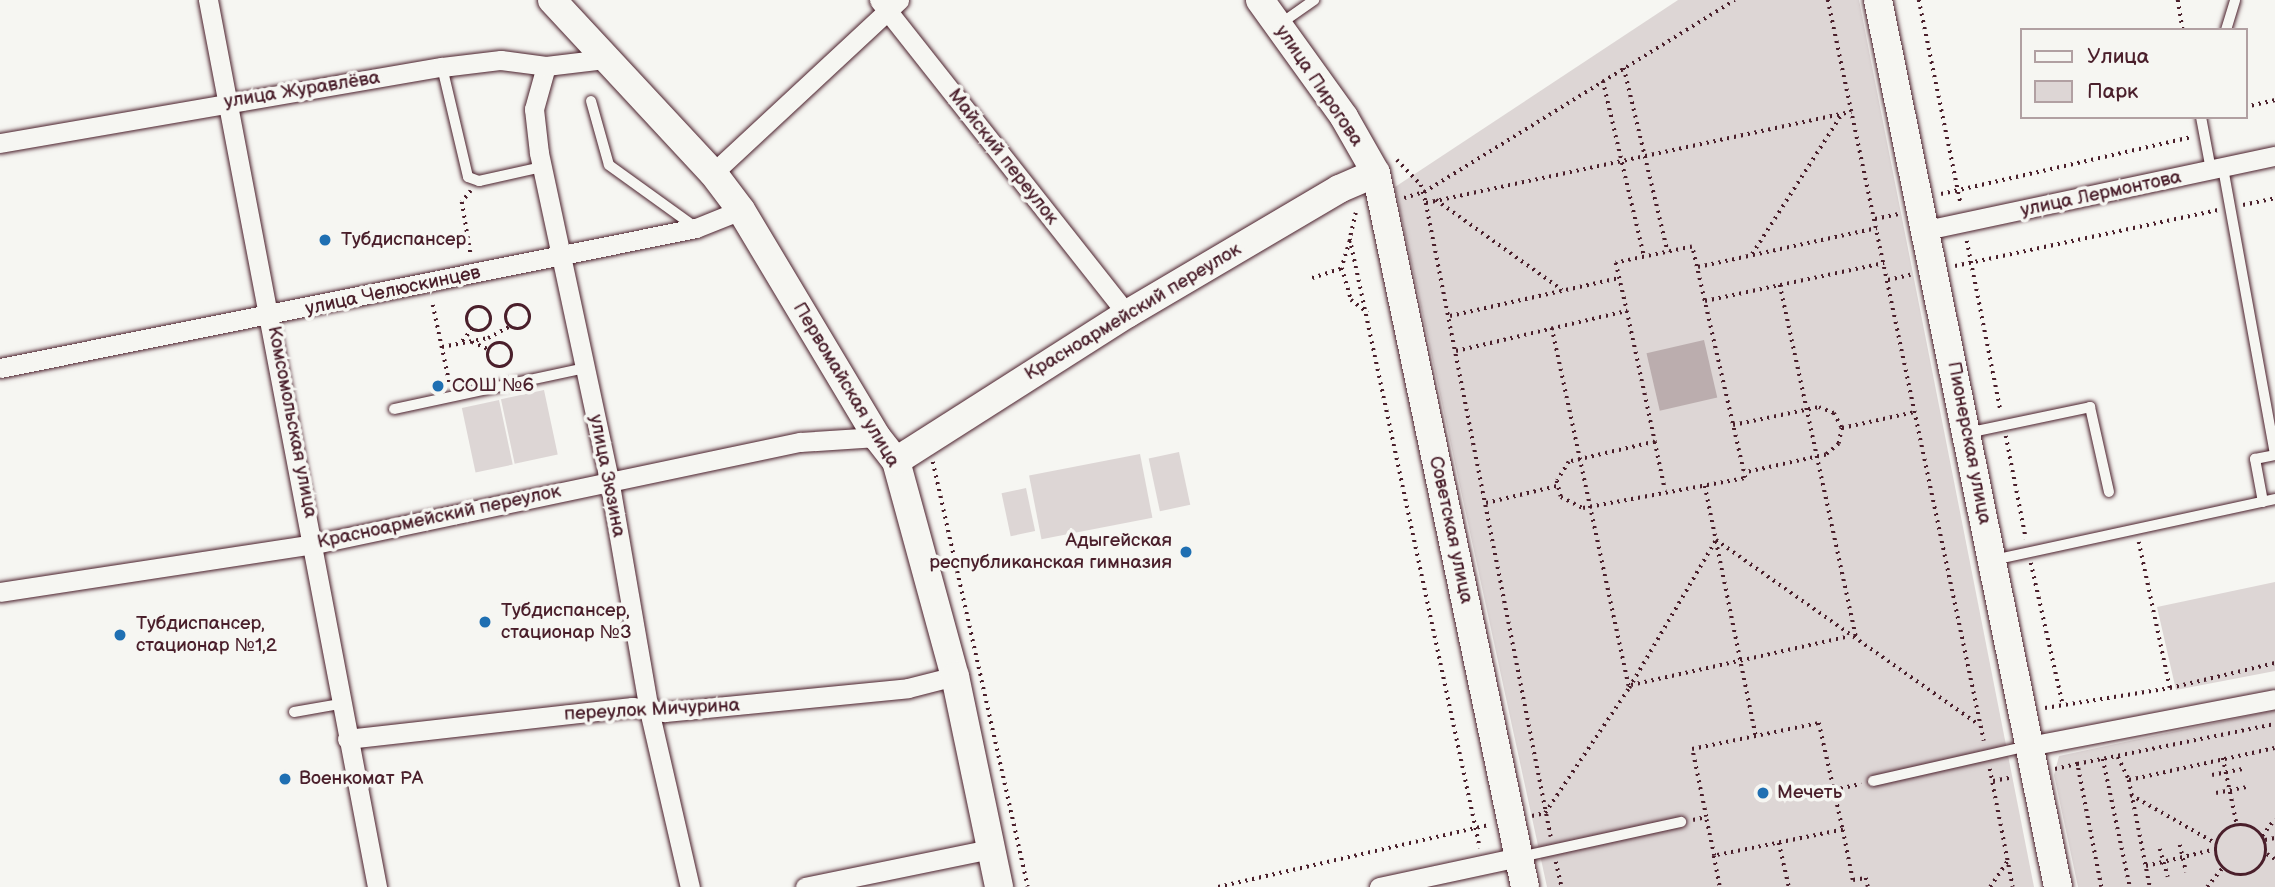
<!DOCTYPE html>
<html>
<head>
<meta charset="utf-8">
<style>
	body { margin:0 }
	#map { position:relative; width:2275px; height:887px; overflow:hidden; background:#f6f6f2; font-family:"Balsamiq Sans",sans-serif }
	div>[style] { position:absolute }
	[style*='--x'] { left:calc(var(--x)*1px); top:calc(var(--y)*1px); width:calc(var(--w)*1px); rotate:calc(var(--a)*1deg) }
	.green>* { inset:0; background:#ddd6d5; transform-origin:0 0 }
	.water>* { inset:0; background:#bbadae; transform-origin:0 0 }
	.path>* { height:3.5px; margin-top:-1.75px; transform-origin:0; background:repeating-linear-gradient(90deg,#4a1f2b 0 2px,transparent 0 7px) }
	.path>.ring { margin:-1.75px; padding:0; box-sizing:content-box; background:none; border:3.5px solid #4a1f2b; border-radius:50% }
	.roads { filter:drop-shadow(0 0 2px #4a1f2b) drop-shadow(0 0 2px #4a1f2b) }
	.lane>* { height:10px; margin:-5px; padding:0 5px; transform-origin:5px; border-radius:5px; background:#f6f6f2 }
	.street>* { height:19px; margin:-9.5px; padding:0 9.5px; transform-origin:9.5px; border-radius:9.5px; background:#f6f6f2 }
	.secondary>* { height:28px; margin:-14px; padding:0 14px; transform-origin:14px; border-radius:14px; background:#f6f6f2 }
	.dots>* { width:19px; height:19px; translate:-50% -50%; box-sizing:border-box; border:4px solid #f6f6f2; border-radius:50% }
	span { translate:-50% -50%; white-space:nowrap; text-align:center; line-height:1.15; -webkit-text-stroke:7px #f6f6f2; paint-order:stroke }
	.street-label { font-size:19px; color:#4a1f2b }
	.poi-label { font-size:19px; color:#4a1f2b }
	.left { translate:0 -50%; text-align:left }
	.right { translate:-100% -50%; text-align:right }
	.legend { position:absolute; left:2020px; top:28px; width:228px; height:91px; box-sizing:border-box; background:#f6f6f2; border:2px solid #b1a0a2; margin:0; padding:9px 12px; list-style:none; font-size:21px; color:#4a1f2b }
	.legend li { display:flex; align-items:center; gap:14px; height:35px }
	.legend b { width:35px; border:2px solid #b1a0a2 }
</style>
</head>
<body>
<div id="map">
	<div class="green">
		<i style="clip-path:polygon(1678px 0,1859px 0,2034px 887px,1547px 887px,1395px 187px)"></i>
		<i style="left:544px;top:390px;width:66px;height:44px;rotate:78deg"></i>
		<i style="left:499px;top:400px;width:66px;height:38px;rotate:78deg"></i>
		<i style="left:1179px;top:452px;width:54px;height:31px;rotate:78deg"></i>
		<i style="left:1140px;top:454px;width:65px;height:113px;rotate:79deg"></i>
		<i style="left:1026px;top:488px;width:44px;height:25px;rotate:78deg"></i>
		<i style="clip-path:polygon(2275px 582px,2275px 671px,2176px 690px,2157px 607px)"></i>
		<i style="clip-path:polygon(2275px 710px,2275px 887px,2078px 887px,2054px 775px,2059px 756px)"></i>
	</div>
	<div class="water">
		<i style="left:1704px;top:340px;width:59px;height:59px;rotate:77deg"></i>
	</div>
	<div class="path">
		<i style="--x:1828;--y:0;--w:757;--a:78.11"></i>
		<i style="--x:1919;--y:0;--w:209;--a:78.4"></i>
		<i style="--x:2178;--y:0;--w:30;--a:81"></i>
		<i style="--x:1624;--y:68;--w:189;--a:76.6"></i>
		<i style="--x:1603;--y:81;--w:180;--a:76.8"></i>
		<i style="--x:2245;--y:107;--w:31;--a:-13"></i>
		<i style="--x:1397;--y:160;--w:35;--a:46"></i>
		<i style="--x:1421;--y:185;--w:19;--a:74"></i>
		<i style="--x:1426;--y:203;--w:646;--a:78.85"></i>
		<i style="--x:471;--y:191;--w:14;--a:129"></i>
		<i style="--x:462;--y:202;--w:55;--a:80.5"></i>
		<i style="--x:1941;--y:194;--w:256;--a:-12.8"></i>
		<i style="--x:1404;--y:198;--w:21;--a:-17"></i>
		<i style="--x:1424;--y:192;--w:365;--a:-31.7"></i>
		<i style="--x:1436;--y:200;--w:155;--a:35.5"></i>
		<i style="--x:1426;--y:203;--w:435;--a:-12.1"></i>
		<i style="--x:2243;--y:205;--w:33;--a:-12"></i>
		<i style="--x:1356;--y:213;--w:27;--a:103"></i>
		<i style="--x:1350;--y:239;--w:623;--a:77.95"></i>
		<i style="--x:1875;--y:219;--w:24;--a:-12"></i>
		<i style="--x:1350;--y:241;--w:28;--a:107"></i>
		<i style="--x:1342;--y:268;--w:33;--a:74"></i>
		<i style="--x:1351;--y:300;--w:21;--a:37"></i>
		<i style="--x:1967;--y:241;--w:174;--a:78.8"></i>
		<i style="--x:1752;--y:254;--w:166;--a:-57.3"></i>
		<i style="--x:1955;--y:266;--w:269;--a:-12"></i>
		<i style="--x:1698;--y:267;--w:183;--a:-12.3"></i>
		<i style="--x:1312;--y:278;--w:32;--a:-18"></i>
		<i style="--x:1888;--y:280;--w:23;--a:-13"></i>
		<i style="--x:1780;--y:285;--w:361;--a:77.8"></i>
		<i style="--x:1705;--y:301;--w:183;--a:-12"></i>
		<i style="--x:433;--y:305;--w:82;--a:78"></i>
		<i class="ring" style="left:506px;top:305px;width:20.5px;height:20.5px"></i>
		<i class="ring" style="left:467px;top:307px;width:20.5px;height:20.5px"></i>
		<i style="--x:1450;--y:316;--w:172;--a:-12.7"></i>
		<i style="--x:1552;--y:328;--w:366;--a:77.9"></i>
		<i style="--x:462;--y:341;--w:16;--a:-50"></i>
		<i style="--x:472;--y:342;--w:20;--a:24"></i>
		<i class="ring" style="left:488px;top:343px;width:20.5px;height:20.5px"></i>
		<i style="--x:442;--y:347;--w:47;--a:-11.1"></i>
		<i style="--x:488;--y:338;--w:26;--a:-28"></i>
		<i style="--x:1456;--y:351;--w:176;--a:-13.2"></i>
		<i style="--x:1733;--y:425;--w:88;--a:-11.8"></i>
		<i style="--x:1819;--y:407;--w:16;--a:22"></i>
		<i style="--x:1834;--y:413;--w:17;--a:62"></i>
		<i style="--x:1842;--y:428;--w:16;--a:101"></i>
		<i style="--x:1839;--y:444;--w:17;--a:140"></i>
		<i style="--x:1826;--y:455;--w:84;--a:167.6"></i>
		<i style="--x:1842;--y:428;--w:75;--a:-12.4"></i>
		<i style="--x:2006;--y:436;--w:105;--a:79"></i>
		<i style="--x:1655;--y:442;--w:88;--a:166.9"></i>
		<i style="--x:1569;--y:462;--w:22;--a:122"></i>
		<i style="--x:1557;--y:481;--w:16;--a:76"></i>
		<i style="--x:1561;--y:497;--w:25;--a:27"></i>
		<i style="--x:1583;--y:508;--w:165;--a:-10.5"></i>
		<i style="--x:1745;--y:478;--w:237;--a:-102.9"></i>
		<i style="--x:1692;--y:247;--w:78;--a:168.1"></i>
		<i style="--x:1616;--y:263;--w:49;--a:77.1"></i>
		<i style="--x:1627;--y:311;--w:134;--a:77.9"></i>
		<i style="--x:1655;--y:442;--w:49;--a:78.2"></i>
		<i style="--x:933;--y:462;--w:435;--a:77.4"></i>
		<i style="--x:1705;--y:486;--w:255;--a:78.5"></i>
		<i style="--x:1486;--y:503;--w:73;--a:-13.5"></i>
		<i style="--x:2139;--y:542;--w:149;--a:78"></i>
		<i style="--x:2031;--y:563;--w:146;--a:77.3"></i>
		<i style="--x:1631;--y:685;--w:224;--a:-12.6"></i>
		<i style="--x:2045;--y:708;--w:127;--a:-9.1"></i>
		<i style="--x:2170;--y:688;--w:108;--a:-13.4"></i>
		<i style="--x:2118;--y:757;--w:25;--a:64"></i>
		<i style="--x:2129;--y:780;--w:109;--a:78.9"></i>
		<i style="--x:2223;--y:758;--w:68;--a:78.2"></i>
		<i style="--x:2103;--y:759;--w:131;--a:78.1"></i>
		<i style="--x:1990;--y:769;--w:120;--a:79"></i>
		<i style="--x:2055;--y:769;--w:23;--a:-13"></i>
		<i style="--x:2212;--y:775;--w:31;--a:-11"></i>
		<i style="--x:2129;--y:780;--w:149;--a:-12.4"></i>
		<i style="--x:1993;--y:781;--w:20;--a:-11"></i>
		<i style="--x:1834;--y:790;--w:28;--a:-13"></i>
		<i style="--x:2216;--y:793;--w:32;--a:-11"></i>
		<i style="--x:2131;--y:795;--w:99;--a:29.7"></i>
		<i style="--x:1532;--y:816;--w:13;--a:-13"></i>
		<i style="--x:1545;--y:813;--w:151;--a:-56.1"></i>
		<i style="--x:1629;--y:688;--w:172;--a:-59.6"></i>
		<i style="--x:1716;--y:540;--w:320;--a:35.1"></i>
		<i style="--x:1693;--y:820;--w:13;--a:-13"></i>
		<i style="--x:1706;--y:817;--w:69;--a:-101.6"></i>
		<i style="--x:1692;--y:749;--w:130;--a:-11.6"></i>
		<i style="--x:1819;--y:723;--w:110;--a:77.4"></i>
		<i style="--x:1843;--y:830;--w:132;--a:168.6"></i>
		<i style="--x:1714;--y:856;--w:40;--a:-102"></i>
		<i class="ring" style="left:2216px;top:825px;width:46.5px;height:46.5px"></i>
		<i style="--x:1843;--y:830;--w:51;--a:78.7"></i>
		<i style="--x:1853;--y:880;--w:13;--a:-9"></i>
		<i style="--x:1866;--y:878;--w:9;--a:77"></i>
		<i style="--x:2262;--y:836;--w:21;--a:-53"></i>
		<i style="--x:2265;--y:840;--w:10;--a:-11"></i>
		<i style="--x:1779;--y:843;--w:45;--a:77.2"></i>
		<i style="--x:2180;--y:845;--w:28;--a:77"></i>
		<i style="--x:2160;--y:849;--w:29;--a:74"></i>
		<i style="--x:2267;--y:854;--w:9;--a:32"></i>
		<i style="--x:1714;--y:856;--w:32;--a:79"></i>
		<i style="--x:1556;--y:862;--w:26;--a:77"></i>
		<i style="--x:2146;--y:866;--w:72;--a:-13.7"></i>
		<i style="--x:1218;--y:887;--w:277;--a:-12.9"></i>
		<i style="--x:1990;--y:887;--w:32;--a:-56"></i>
		<i style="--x:2101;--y:887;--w:125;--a:-101"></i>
		<i style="--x:2077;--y:764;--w:202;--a:-11.4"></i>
		<i style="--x:2207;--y:887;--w:26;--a:-51"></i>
	</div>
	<div class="roads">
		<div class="lane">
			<i style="--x:1280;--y:24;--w:42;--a:-35.2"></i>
			<i style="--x:2226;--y:30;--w:31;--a:-73"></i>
			<i style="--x:442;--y:67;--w:113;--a:76.7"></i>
			<i style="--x:468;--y:177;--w:12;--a:20"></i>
			<i style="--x:479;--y:181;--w:65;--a:-12.5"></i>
			<i style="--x:591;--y:101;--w:66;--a:74.3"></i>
			<i style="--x:609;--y:165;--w:106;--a:35.8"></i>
			<i style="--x:2201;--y:117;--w:54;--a:79.3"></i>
			<i style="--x:2223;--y:168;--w:290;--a:79.7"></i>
			<i style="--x:394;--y:409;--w:196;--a:-12.1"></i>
			<i style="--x:1967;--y:433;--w:126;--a:-11.9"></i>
			<i style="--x:2090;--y:407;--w:87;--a:77.4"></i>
			<i style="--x:2263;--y:502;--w:44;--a:-100.5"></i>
			<i style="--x:2255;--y:459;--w:20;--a:-11"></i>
			<i style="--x:1993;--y:560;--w:289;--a:-12.2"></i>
			<i style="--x:294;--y:712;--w:47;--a:-9.9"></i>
			<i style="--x:1873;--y:781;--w:159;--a:-12.7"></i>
			<i style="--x:1520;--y:857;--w:165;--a:-12.3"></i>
		</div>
		<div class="street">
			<i style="--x:208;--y:0;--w:903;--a:79.21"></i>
			<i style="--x:879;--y:0;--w:400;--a:51.7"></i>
			<i style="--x:546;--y:66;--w:45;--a:105.6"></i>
			<i style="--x:534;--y:109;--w:44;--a:83.5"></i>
			<i style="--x:539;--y:153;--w:333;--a:77.9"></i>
			<i style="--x:609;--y:479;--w:234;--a:80.2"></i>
			<i style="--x:649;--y:710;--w:182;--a:77"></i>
			<i style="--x:0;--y:143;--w:448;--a:-9.8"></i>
			<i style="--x:442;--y:67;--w:59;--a:-6.8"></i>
			<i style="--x:501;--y:60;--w:45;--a:7.6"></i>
			<i style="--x:546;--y:66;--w:59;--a:-6.8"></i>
			<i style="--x:713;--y:173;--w:254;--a:-42.9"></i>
			<i style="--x:1926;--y:230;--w:357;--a:-12"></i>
			<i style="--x:0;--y:368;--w:710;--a:-11.37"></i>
			<i style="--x:696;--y:228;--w:48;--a:-21.8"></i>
			<i style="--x:0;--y:592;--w:319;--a:-8.7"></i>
			<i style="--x:315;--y:544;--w:496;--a:-11.9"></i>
			<i style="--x:800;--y:442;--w:77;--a:-3.7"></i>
			<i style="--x:347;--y:739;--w:287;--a:-6.4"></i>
			<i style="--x:632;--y:707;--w:33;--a:9"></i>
			<i style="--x:665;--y:712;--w:244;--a:-5.6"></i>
			<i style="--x:908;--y:688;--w:49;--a:-14.3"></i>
			<i style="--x:2029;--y:746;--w:250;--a:-10.8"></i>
			<i style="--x:805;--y:887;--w:189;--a:-11.6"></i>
			<i style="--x:1379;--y:887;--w:143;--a:-12.1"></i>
		</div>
		<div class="secondary">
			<i style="--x:552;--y:0;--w:236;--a:47.1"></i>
			<i style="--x:713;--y:173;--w:46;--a:52.9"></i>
			<i style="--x:741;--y:210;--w:265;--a:59.1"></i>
			<i style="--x:877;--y:437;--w:31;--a:52"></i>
			<i style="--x:896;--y:461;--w:223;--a:74.7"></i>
			<i style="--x:955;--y:676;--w:216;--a:78.2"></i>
			<i style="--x:1260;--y:0;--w:144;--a:54.3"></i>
			<i style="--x:1344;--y:117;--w:64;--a:60.3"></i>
			<i style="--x:1376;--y:173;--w:729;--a:78.21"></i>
			<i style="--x:1878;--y:0;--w:905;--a:78.53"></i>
			<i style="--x:896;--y:461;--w:274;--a:-32.5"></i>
			<i style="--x:1127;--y:314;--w:246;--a:-30.5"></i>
			<i style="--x:1339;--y:189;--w:40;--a:-23.4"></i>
		</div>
	</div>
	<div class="dots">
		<i style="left:325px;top:240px;background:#1f6fb2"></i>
		<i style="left:438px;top:386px;background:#1f6fb2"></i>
		<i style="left:1186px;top:552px;background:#1f6fb2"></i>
		<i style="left:485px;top:622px;background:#1f6fb2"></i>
		<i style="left:120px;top:635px;background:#1f6fb2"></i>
		<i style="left:285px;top:779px;background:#1f6fb2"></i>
		<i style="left:1763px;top:793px;background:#1f6fb2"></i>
	</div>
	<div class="street-label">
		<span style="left:1319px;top:86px;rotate:56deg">улица Пирогова</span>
		<span style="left:302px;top:90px;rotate:-9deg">улица Журавлёва</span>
		<span style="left:1003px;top:157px;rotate:52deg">Майский переулок</span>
		<span style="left:2101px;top:194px;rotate:-12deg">улица Лермонтова</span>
		<span style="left:393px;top:291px;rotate:-12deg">улица Челюскинцев</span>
		<span style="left:1133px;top:312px;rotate:-31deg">Красноармейский переулок</span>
		<span style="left:846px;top:385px;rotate:59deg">Первомайская улица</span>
		<span style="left:292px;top:422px;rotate:79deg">Комсомольская улица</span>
		<span style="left:1969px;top:443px;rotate:79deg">Пионерская улица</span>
		<span style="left:607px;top:476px;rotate:79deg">улица Зюзина</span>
		<span style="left:439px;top:517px;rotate:-12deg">Красноармейский переулок</span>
		<span style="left:1451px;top:530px;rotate:78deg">Советская улица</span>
		<span style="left:652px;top:710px;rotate:-3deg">переулок Мичурина</span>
	</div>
	<div class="poi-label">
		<span class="left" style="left:341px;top:240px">Тубдиспансер</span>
		<span class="left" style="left:452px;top:386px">СОШ №6</span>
		<span class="right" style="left:1172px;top:552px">Адыгейская<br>республиканская гимназия</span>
		<span class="left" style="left:501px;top:622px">Тубдиспансер,<br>стационар №3</span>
		<span class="left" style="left:136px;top:635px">Тубдиспансер,<br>стационар №1,2</span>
		<span class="left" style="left:299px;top:779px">Военкомат РА</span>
		<span class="left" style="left:1777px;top:793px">Мечеть</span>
	</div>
	<ul class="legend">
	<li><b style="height:9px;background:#f6f6f2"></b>Улица</li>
	<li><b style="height:19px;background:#ddd6d5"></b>Парк</li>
	</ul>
</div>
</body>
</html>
